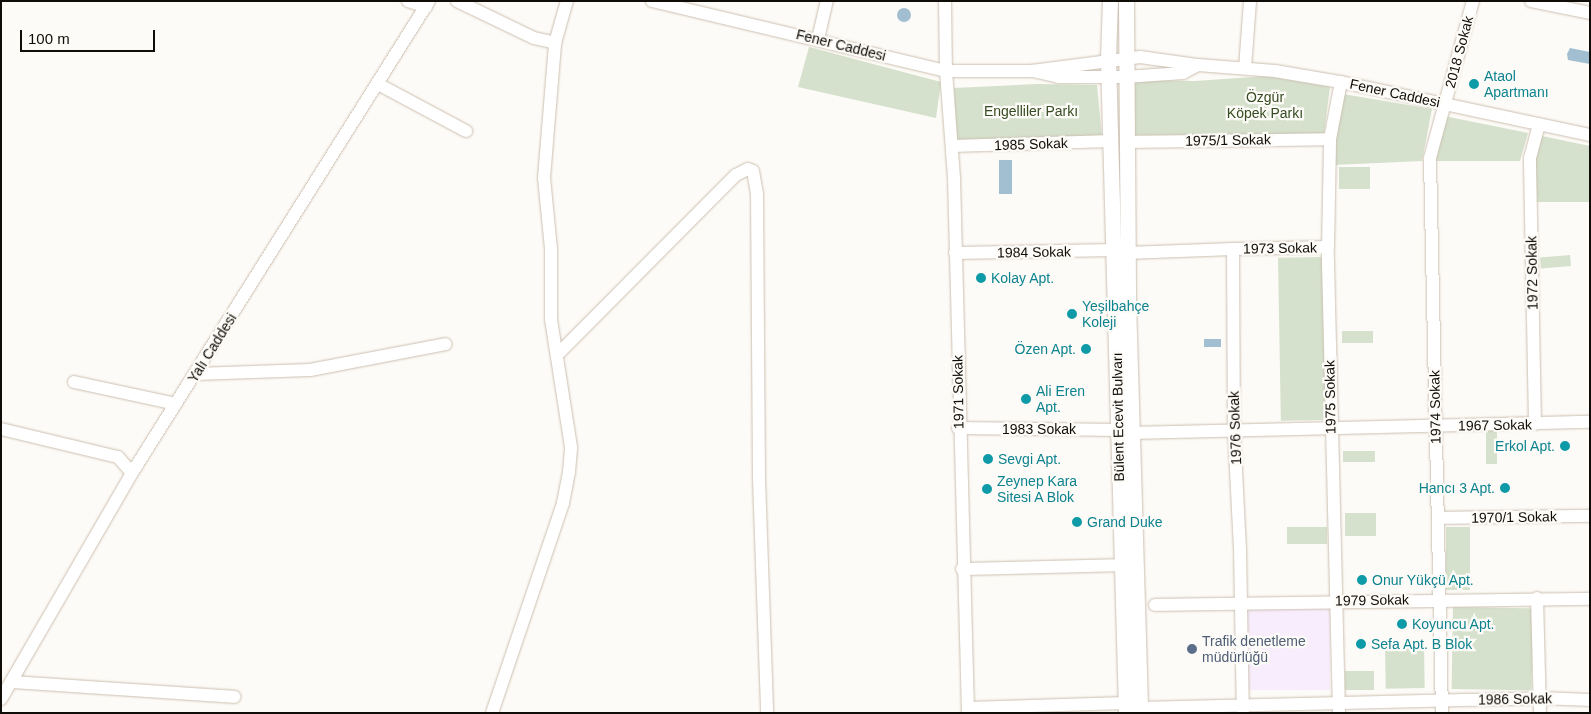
<!DOCTYPE html>
<html>
<head>
<meta charset="utf-8">
<style>
	body { margin:0 }
	#map { position:relative; width:1591px; height:714px; overflow:hidden; background:#fdfbf7; font-family:Helvetica,sans-serif }
	div>[style] { position:absolute }
	[style*='--x'] { left:calc(var(--x)*1px); top:calc(var(--y)*1px); width:calc(var(--w)*1px); rotate:calc(var(--a)*1deg) }
	.commercial>* { inset:0; background:#f8edfc; transform-origin:0 0 }
	.green>* { inset:0; background:#d5e1cc; transform-origin:0 0 }
	.water>* { inset:0; background:#a1bfd1; transform-origin:0 0 }
	.round { border-radius:50% }
	.roads { filter:drop-shadow(0 0 1px #ccbfb0) drop-shadow(0 0 1px #ccbfb0) }
	.minor>* { height:12px; margin:-6px; padding:0 6px; transform-origin:6px; border-radius:6px; background:#fff }
	.major>* { height:15px; margin:-7.5px; padding:0 7.5px; transform-origin:7.5px; border-radius:7.5px; background:#fff }
	.dots>* { width:14px; height:14px; translate:-50% -50%; box-sizing:border-box; border:2px solid #fdfbf7; border-radius:50% }
	span { translate:-50% -50%; white-space:nowrap; text-align:center; line-height:1.15; -webkit-text-stroke:4.5px #fdfbf7; paint-order:stroke }
	.street-label { font-size:14px; color:#100c07 }
	.culture-label { font-size:14px; color:#0d838f }
	.left { translate:0 -50%; text-align:left }
	.right { translate:-100% -50%; text-align:right }
	.park-label { font-size:14px; color:#354b21 }
	.service-label { font-size:14px; color:#4e5e75 }
	.frame { position:absolute; inset:0; border:2px solid #100c07; pointer-events:none }
	.scale { position:absolute; left:20px; top:30px; width:135px; height:22px; box-sizing:border-box; border:2px solid #100c07; border-top:0; padding-left:6px; font-size:15px; line-height:18px; white-space:nowrap; color:#100c07; -webkit-text-stroke:4px #fdfbf7; paint-order:stroke }
</style>
</head>
<body>
<div id="map">
	<div class="commercial">
		<i style="left:1330px;top:609px;width:81px;height:83px;rotate:90deg"></i>
	</div>
	<div class="green">
		<i style="clip-path:polygon(809px 47px,941px 82px,936px 118px,798px 87px)"></i>
		<i style="clip-path:polygon(1267px 76px,1330px 87px,1324px 134px,1135px 135px,1134px 85px,1137px 80px,1195px 81px)"></i>
		<i style="clip-path:polygon(1036px 84px,1097px 85px,1102px 137px,957px 141px,954px 88px)"></i>
		<i style="clip-path:polygon(1343px 94px,1432px 109px,1422px 161px,1334px 165px,1335px 139px)"></i>
		<i style="clip-path:polygon(1444px 116px,1528px 133px,1520px 161px,1436px 161px)"></i>
		<i style="clip-path:polygon(1542px 136px,1590px 146px,1590px 202px,1535px 202px,1535px 159px)"></i>
		<i style="left:1339px;top:167px;width:31px;height:22px"></i>
		<i style="left:1570px;top:255px;width:11px;height:30px;rotate:85deg"></i>
		<i style="left:1323px;top:257px;width:163px;height:45px;rotate:89deg"></i>
		<i style="left:1373px;top:331px;width:12px;height:31px;rotate:90deg"></i>
		<i style="left:1486px;top:431px;width:11px;height:33px"></i>
		<i style="left:1375px;top:451px;width:11px;height:32px;rotate:90deg"></i>
		<i style="left:1376px;top:513px;width:23px;height:31px;rotate:90deg"></i>
		<i style="left:1327px;top:527px;width:17px;height:40px;rotate:90deg"></i>
		<i style="left:1446px;top:527px;width:24px;height:63px"></i>
		<i style="left:1453px;top:607px;width:80px;height:82px;rotate:1deg"></i>
		<i style="left:1424px;top:647px;width:41px;height:39px;rotate:89deg"></i>
		<i style="left:1374px;top:671px;width:19px;height:29px;rotate:90deg"></i>
	</div>
	<div class="water">
		<i class="round" style="left:897px;top:8px;width:14px;height:14px"></i>
		<i style="clip-path:polygon(1570px 48px,1590px 52px,1590px 64px,1568px 60px,1567px 54px)"></i>
		<i style="left:999px;top:160px;width:13px;height:34px"></i>
		<i style="left:1204px;top:339px;width:17px;height:8px"></i>
	</div>
	<div class="roads">
		<div class="minor">
			<i style="--x:408;--y:1;--w:19;--a:18"></i>
			<i style="--x:457;--y:1;--w:85;--a:25.7"></i>
			<i style="--x:534;--y:38;--w:22;--a:13"></i>
			<i style="--x:652;--y:1;--w:302;--a:13.4"></i>
			<i style="--x:946;--y:71;--w:86;--a:0"></i>
			<i style="--x:945;--y:1;--w:70;--a:89.2"></i>
			<i style="--x:946;--y:71;--w:107;--a:85.7"></i>
			<i style="--x:954;--y:178;--w:535;--a:88.5"></i>
			<i style="--x:1531;--y:1;--w:60;--a:11.5"></i>
			<i style="--x:818;--y:39;--w:39;--a:-77"></i>
			<i style="--x:1140;--y:57;--w:59;--a:7.9"></i>
			<i style="--x:1198;--y:65;--w:17;--a:152"></i>
			<i style="--x:1183;--y:73;--w:58;--a:176.1"></i>
			<i style="--x:1125;--y:77;--w:66;--a:180"></i>
			<i style="--x:1059;--y:77;--w:28;--a:-167"></i>
			<i style="--x:1032;--y:71;--w:109;--a:-7.4"></i>
			<i style="--x:1198;--y:65;--w:77;--a:4.5"></i>
			<i style="--x:1275;--y:71;--w:67;--a:9.5"></i>
			<i style="--x:1341;--y:82;--w:255;--a:12"></i>
			<i style="--x:1245;--y:68;--w:67;--a:-85.7"></i>
			<i style="--x:378;--y:84;--w:100;--a:28.1"></i>
			<i style="--x:1126;--y:142;--w:204;--a:-0.8"></i>
			<i style="--x:952;--y:146;--w:159;--a:-1.8"></i>
			<i style="--x:1233;--y:249;--w:95;--a:-1.2"></i>
			<i style="--x:955;--y:253;--w:159;--a:-1.1"></i>
			<i style="--x:1127;--y:253;--w:106;--a:-2.2"></i>
			<i style="--x:1233;--y:249;--w:182;--a:89.7"></i>
			<i style="--x:1234;--y:431;--w:117;--a:87.1"></i>
			<i style="--x:1240;--y:548;--w:165;--a:89"></i>
			<i style="--x:557;--y:355;--w:254;--a:-45.2"></i>
			<i style="--x:736;--y:175;--w:13;--a:-27"></i>
			<i style="--x:748;--y:169;--w:5;--a:22"></i>
			<i style="--x:753;--y:171;--w:23;--a:80"></i>
			<i style="--x:757;--y:194;--w:285;--a:89.6"></i>
			<i style="--x:759;--y:479;--w:234;--a:88"></i>
			<i style="--x:196;--y:374;--w:114;--a:-2"></i>
			<i style="--x:310;--y:370;--w:138;--a:-10.8"></i>
			<i style="--x:74;--y:382;--w:104;--a:12.2"></i>
			<i style="--x:1535;--y:424;--w:266;--a:-91.1"></i>
			<i style="--x:1530;--y:158;--w:35;--a:-75"></i>
			<i style="--x:958;--y:428;--w:161;--a:0.7"></i>
			<i style="--x:1;--y:429;--w:120;--a:13.5"></i>
			<i style="--x:118;--y:457;--w:21;--a:49"></i>
			<i style="--x:1131;--y:433;--w:459;--a:-1.4"></i>
			<i style="--x:1438;--y:518;--w:152;--a:-0.8"></i>
			<i style="--x:962;--y:569;--w:159;--a:-1.4"></i>
			<i style="--x:1537;--y:598;--w:115;--a:88.5"></i>
			<i style="--x:1155;--y:605;--w:435;--a:-0.8"></i>
			<i style="--x:11;--y:682;--w:224;--a:3.8"></i>
			<i style="--x:1;--y:699;--w:261;--a:-59.9"></i>
			<i style="--x:132;--y:473;--w:558;--a:-57.82"></i>
			<i style="--x:968;--y:708;--w:158;--a:-1.8"></i>
			<i style="--x:1140;--y:708;--w:400;--a:-1.4"></i>
			<i style="--x:1540;--y:698;--w:50;--a:2.3"></i>
			<i style="--x:492;--y:713;--w:222;--a:-71.3"></i>
			<i style="--x:563;--y:503;--w:32;--a:-79"></i>
			<i style="--x:569;--y:472;--w:25;--a:-85"></i>
			<i style="--x:571;--y:447;--w:130;--a:-98.9"></i>
			<i style="--x:551;--y:319;--w:70;--a:-90"></i>
			<i style="--x:551;--y:249;--w:71;--a:-95.6"></i>
			<i style="--x:544;--y:178;--w:135;--a:-85.3"></i>
			<i style="--x:555;--y:43;--w:44;--a:-74.1"></i>
			<i style="--x:1339;--y:713;--w:466;--a:-91.4"></i>
			<i style="--x:1328;--y:247;--w:108;--a:-88.9"></i>
			<i style="--x:1330;--y:139;--w:58;--a:-79.1"></i>
			<i style="--x:1442;--y:713;--w:555;--a:-91.24"></i>
			<i style="--x:1430;--y:158;--w:163;--a:-74.7"></i>
		</div>
		<div class="major">
			<i style="--x:1110;--y:1;--w:58;--a:92"></i>
			<i style="--x:1108;--y:59;--w:654;--a:88.42"></i>
			<i style="--x:1126;--y:1;--w:301;--a:89.6"></i>
			<i style="--x:1128;--y:302;--w:411;--a:88.3"></i>
		</div>
	</div>
	<div class="dots">
		<i style="left:1474px;top:84px;background:#0f9aa8"></i>
		<i style="left:981px;top:278px;background:#0f9aa8"></i>
		<i style="left:1072px;top:314px;background:#0f9aa8"></i>
		<i style="left:1086px;top:349px;background:#0f9aa8"></i>
		<i style="left:1026px;top:399px;background:#0f9aa8"></i>
		<i style="left:1565px;top:446px;background:#0f9aa8"></i>
		<i style="left:988px;top:459px;background:#0f9aa8"></i>
		<i style="left:1505px;top:488px;background:#0f9aa8"></i>
		<i style="left:987px;top:489px;background:#0f9aa8"></i>
		<i style="left:1077px;top:522px;background:#0f9aa8"></i>
		<i style="left:1362px;top:580px;background:#0f9aa8"></i>
		<i style="left:1402px;top:624px;background:#0f9aa8"></i>
		<i style="left:1361px;top:644px;background:#0f9aa8"></i>
		<i style="left:1192px;top:649px;background:#5c6f8a"></i>
	</div>
	<div class="street-label">
		<span style="left:841px;top:45px;rotate:14deg">Fener Caddesi</span>
		<span style="left:1459px;top:52px;rotate:-75deg">2018 Sokak</span>
		<span style="left:1395px;top:93px;rotate:12deg">Fener Caddesi</span>
		<span style="left:1228px;top:140px;rotate:-1deg">1975/1 Sokak</span>
		<span style="left:1031px;top:144px;rotate:-2deg">1985 Sokak</span>
		<span style="left:1280px;top:248px;rotate:-1deg">1973 Sokak</span>
		<span style="left:1034px;top:252px;rotate:-1deg">1984 Sokak</span>
		<span style="left:1532px;top:273px;rotate:-91deg">1972 Sokak</span>
		<span style="left:212px;top:348px;rotate:-58deg">Yalı Caddesi</span>
		<span style="left:958px;top:392px;rotate:-91deg">1971 Sokak</span>
		<span style="left:1330px;top:397px;rotate:-91deg">1975 Sokak</span>
		<span style="left:1435px;top:407px;rotate:-91deg">1974 Sokak</span>
		<span style="left:1118px;top:417px;rotate:-91deg">Bülent Ecevit Bulvarı</span>
		<span style="left:1495px;top:425px;rotate:-1deg">1967 Sokak</span>
		<span style="left:1235px;top:428px;rotate:-92deg">1976 Sokak</span>
		<span style="left:1039px;top:429px">1983 Sokak</span>
		<span style="left:1514px;top:517px;rotate:-1deg">1970/1 Sokak</span>
		<span style="left:1372px;top:600px;rotate:-1deg">1979 Sokak</span>
		<span style="left:1515px;top:699px;rotate:-1deg">1986 Sokak</span>
	</div>
	<div class="culture-label">
		<span class="left" style="left:1484px;top:84px">Ataol<br>Apartmanı</span>
		<span class="left" style="left:991px;top:278px">Kolay Apt.</span>
		<span class="left" style="left:1082px;top:314px">Yeşilbahçe<br>Koleji</span>
		<span class="right" style="left:1076px;top:349px">Özen Apt.</span>
		<span class="left" style="left:1036px;top:399px">Ali Eren<br>Apt.</span>
		<span class="right" style="left:1555px;top:446px">Erkol Apt.</span>
		<span class="left" style="left:998px;top:459px">Sevgi Apt.</span>
		<span class="left" style="left:997px;top:489px">Zeynep Kara<br>Sitesi A Blok</span>
		<span class="right" style="left:1495px;top:488px">Hancı 3 Apt.</span>
		<span class="left" style="left:1087px;top:522px">Grand Duke</span>
		<span class="left" style="left:1372px;top:580px">Onur Yükçü Apt.</span>
		<span class="left" style="left:1412px;top:624px">Koyuncu Apt.</span>
		<span class="left" style="left:1371px;top:644px">Sefa Apt. B Blok</span>
	</div>
	<div class="park-label">
		<span style="left:1265px;top:105px">Özgür<br>Köpek Parkı</span>
		<span style="left:1031px;top:111px">Engelliler Parkı</span>
	</div>
	<div class="service-label">
		<span class="left" style="left:1202px;top:649px">Trafik denetleme<br>müdürlüğü</span>
	</div>
	<div class="frame"></div>
	<div class="scale">100 m</div>
</div>
</body>
</html>
